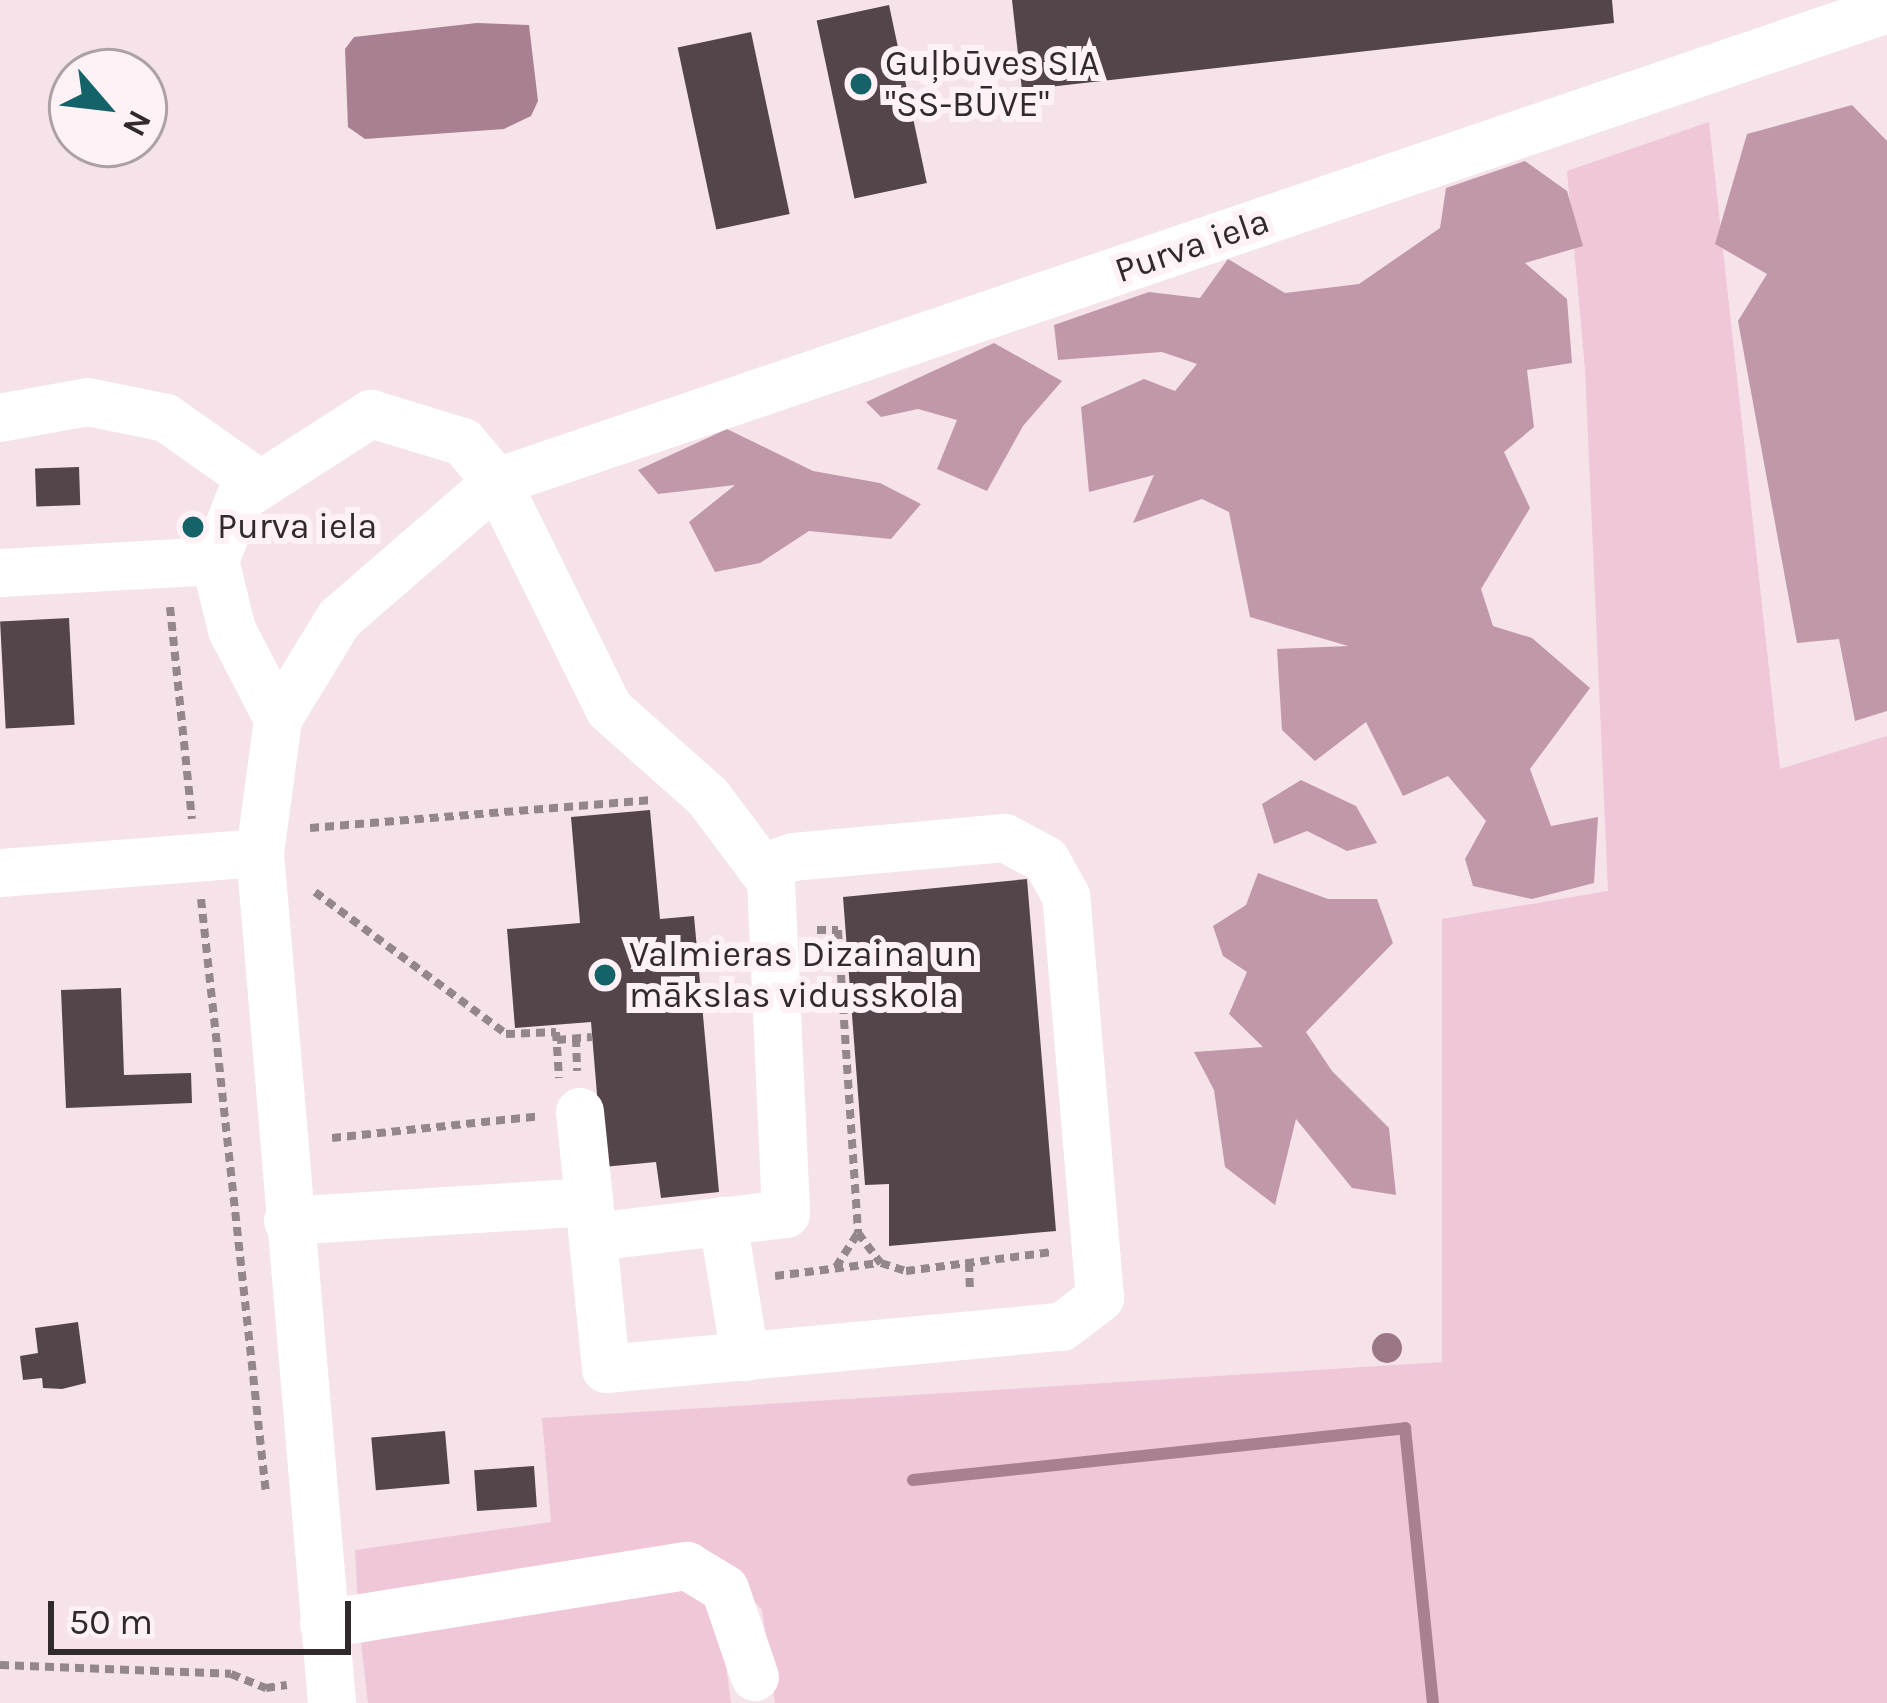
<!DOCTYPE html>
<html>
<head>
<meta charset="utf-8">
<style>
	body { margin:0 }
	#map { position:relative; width:1887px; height:1703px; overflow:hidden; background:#f6e3ea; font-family:Karla,sans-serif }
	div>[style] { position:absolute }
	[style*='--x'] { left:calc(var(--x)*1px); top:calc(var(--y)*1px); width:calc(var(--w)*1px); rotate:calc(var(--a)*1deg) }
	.green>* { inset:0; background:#f0c7d8 }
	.forest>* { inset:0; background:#c198a9 }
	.water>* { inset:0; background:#a98091 }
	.stream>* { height:12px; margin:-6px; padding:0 6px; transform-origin:6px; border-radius:6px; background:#a98091 }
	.building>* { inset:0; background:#54454b; transform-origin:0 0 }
	.path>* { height:8px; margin-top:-4px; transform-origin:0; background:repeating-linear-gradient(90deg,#94878b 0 9px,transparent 0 15px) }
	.minor>* { height:48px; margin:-24px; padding:0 24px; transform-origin:24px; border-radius:24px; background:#fff }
	.trees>* { width:30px; height:30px; margin:-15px; border-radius:50%; background:#9b7687 }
	.dots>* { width:33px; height:33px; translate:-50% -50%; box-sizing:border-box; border:6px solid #fef2f7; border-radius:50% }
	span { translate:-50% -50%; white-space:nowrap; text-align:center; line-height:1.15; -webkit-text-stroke:12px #fef2f7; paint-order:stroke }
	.poi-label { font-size:36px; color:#312a2c }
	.left { translate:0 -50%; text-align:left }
	.street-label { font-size:36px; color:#312a2c }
	.north { position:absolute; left:48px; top:48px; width:120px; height:120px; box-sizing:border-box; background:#fef2f7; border:3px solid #aca2a6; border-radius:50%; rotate:118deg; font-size:33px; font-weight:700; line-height:48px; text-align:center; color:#312a2c }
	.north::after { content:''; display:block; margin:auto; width:42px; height:54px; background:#146368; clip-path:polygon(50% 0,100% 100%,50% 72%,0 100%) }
	.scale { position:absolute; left:48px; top:1601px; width:303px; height:54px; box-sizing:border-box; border:6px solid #312a2c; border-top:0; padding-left:15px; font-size:36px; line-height:42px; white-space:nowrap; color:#312a2c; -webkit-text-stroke:9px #fef2f7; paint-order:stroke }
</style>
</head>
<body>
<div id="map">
	<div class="green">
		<i style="clip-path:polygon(1709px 122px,1780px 769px,1887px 736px,1887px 1703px,775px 1703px,762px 1610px,733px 1578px,358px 1606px,355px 1550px,551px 1522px,542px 1418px,1442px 1362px,1442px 919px,1608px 891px,1585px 369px,1567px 171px)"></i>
		<i style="clip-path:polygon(663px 1583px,698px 1595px,721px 1629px,731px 1703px,368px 1703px,361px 1643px)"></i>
	</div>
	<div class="forest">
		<i style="clip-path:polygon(1852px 105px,1887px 141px,1887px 711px,1855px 721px,1839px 639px,1797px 643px,1738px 321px,1767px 274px,1715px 244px,1747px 134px)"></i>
		<i style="clip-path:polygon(1525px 161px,1567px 191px,1583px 246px,1525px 263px,1567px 299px,1572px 363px,1527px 370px,1534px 427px,1504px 452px,1530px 508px,1481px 589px,1493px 626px,1532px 638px,1590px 688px,1530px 769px,1551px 826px,1598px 817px,1594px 883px,1532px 899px,1473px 886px,1465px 859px,1486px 821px,1448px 776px,1403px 796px,1366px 722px,1315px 761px,1282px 730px,1277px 649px,1348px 646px,1250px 617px,1229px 512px,1202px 499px,1133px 523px,1154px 475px,1089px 492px,1081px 407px,1144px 379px,1175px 391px,1197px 364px,1162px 352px,1058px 360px,1054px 325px,1149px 292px,1200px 298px,1228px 259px,1285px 293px,1359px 284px,1440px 228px,1446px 188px)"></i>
		<i style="clip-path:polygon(994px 343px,1062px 381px,1023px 426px,987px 491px,937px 469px,957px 420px,918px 409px,881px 417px,866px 402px)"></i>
		<i style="clip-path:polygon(727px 429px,813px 471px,880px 483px,921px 504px,891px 539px,809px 531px,760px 563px,715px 572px,689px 522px,735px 485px,658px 494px,638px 470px)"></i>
		<i style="clip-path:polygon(1301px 780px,1356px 806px,1377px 843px,1347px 851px,1307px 831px,1274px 844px,1262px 804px)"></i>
		<i style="clip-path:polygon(1258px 873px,1328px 899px,1377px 899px,1393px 943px,1306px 1032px,1332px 1071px,1389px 1128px,1396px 1195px,1352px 1188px,1296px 1119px,1275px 1205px,1225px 1167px,1214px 1090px,1194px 1052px,1263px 1047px,1229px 1014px,1247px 972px,1223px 956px,1213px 926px,1246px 905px)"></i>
	</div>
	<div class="water">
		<i style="clip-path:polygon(477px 23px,529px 25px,538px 101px,531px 116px,504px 129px,365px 139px,348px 127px,345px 49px,354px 37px)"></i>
	</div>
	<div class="stream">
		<i style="--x:913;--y:1480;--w:495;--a:-6"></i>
		<i style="--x:1405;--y:1428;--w:276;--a:84.2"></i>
	</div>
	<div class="building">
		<i style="clip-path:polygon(1012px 0,1612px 0,1614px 23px,1022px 90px)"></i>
		<i style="left:889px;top:5px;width:182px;height:74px;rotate:78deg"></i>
		<i style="left:751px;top:32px;width:186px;height:75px;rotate:78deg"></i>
		<i style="left:79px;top:467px;width:38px;height:44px;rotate:88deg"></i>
		<i style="left:69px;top:618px;width:107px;height:69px;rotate:87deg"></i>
		<i style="clip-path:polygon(650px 810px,660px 919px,694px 916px,719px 1192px,661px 1198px,656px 1162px,603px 1167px,591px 1022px,515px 1028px,507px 929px,580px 923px,571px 817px)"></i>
		<i style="clip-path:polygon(1027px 879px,1056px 1231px,889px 1246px,889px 1184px,865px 1185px,843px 897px)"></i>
		<i style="clip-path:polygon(121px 988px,124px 1075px,191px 1073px,192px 1103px,66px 1108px,61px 990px)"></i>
		<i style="clip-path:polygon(78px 1322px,86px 1383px,62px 1389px,43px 1388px,42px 1378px,23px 1380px,20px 1356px,38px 1353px,35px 1328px)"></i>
		<i style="left:445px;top:1431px;width:53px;height:74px;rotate:85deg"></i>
		<i style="left:534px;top:1466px;width:41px;height:60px;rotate:86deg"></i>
	</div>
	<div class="path">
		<i style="--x:170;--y:607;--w:213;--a:84.1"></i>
		<i style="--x:310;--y:828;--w:340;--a:-4.7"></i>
		<i style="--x:315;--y:892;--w:238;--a:36.6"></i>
		<i style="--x:506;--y:1034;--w:50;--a:-2.3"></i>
		<i style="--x:556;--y:1032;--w:46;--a:86.3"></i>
		<i style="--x:201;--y:899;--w:598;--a:83.76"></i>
		<i style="--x:817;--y:930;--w:21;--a:0"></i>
		<i style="--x:838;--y:930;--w:304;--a:86.2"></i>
		<i style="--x:858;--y:1233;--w:38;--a:53"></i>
		<i style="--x:881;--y:1263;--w:26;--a:18"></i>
		<i style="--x:906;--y:1271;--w:147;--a:-7.4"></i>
		<i style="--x:576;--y:1038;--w:33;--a:88"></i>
		<i style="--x:557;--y:1040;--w:35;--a:-5"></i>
		<i style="--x:332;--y:1138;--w:209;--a:-6"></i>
		<i style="--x:969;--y:1263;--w:29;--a:88"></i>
		<i style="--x:836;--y:1267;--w:40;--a:-57.1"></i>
		<i style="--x:775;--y:1276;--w:105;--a:-7.1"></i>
		<i style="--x:0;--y:1665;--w:231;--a:2.2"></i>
		<i style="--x:231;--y:1674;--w:38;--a:22"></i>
		<i style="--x:266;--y:1688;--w:21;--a:-8"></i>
	</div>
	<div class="minor">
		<i style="--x:0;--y:418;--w:89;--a:-10.3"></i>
		<i style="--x:88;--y:402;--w:80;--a:11.6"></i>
		<i style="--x:166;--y:418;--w:116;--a:35.2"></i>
		<i style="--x:0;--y:573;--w:215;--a:-3.2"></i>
		<i style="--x:278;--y:719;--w:100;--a:-117.3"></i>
		<i style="--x:232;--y:630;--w:71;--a:-103.8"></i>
		<i style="--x:215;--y:561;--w:68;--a:-68.4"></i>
		<i style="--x:240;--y:498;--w:156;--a:-32.7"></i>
		<i style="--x:371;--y:414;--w:96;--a:16.9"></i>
		<i style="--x:463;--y:442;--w:52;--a:49.6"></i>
		<i style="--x:497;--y:482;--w:253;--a:63.7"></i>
		<i style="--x:609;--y:709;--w:132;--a:41.6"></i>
		<i style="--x:708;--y:797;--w:105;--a:53.1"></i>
		<i style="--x:771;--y:881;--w:333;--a:87.4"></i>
		<i style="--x:786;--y:1214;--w:193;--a:173.2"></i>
		<i style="--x:0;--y:873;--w:261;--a:-4.4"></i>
		<i style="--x:580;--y:1112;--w:258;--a:84.2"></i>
		<i style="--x:606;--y:1369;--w:458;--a:-5.3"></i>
		<i style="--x:1062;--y:1327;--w:48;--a:-37.3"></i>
		<i style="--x:1100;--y:1298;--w:403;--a:-94.8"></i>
		<i style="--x:1066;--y:896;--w:41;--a:-119.1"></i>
		<i style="--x:1046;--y:860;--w:47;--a:-151.8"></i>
		<i style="--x:1005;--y:838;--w:212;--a:174.9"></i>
		<i style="--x:794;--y:857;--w:35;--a:162"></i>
		<i style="--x:288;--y:1221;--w:302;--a:-3.6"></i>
		<i style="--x:723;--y:1221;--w:138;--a:80.8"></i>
		<i style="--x:324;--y:1624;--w:368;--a:-9.1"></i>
		<i style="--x:687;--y:1566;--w:44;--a:31.2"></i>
		<i style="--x:725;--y:1589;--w:93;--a:71.2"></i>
		<i style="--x:332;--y:1703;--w:853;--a:-94.84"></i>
		<i style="--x:260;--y:853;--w:135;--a:-82.3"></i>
		<i style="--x:278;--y:719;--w:117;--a:-58.6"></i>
		<i style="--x:339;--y:619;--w:209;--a:-40.9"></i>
		<i style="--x:497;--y:482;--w:1468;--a:-18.79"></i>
	</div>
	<div class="trees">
		<i style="left:1387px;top:1348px"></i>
	</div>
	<div class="dots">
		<i style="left:861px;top:84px;background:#146368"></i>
		<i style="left:193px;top:527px;background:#146368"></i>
		<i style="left:605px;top:975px;background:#146368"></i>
	</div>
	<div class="poi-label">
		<span class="left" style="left:885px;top:84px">Guļbūves SIA<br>"SS-BŪVE"</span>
		<span class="left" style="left:217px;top:527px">Purva iela</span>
		<span class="left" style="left:629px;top:975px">Valmieras Dizaina un<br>mākslas vidusskola</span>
	</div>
	<div class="street-label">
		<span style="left:1192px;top:246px;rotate:-19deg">Purva iela</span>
	</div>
	<div class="north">N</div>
	<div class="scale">50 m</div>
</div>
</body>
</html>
